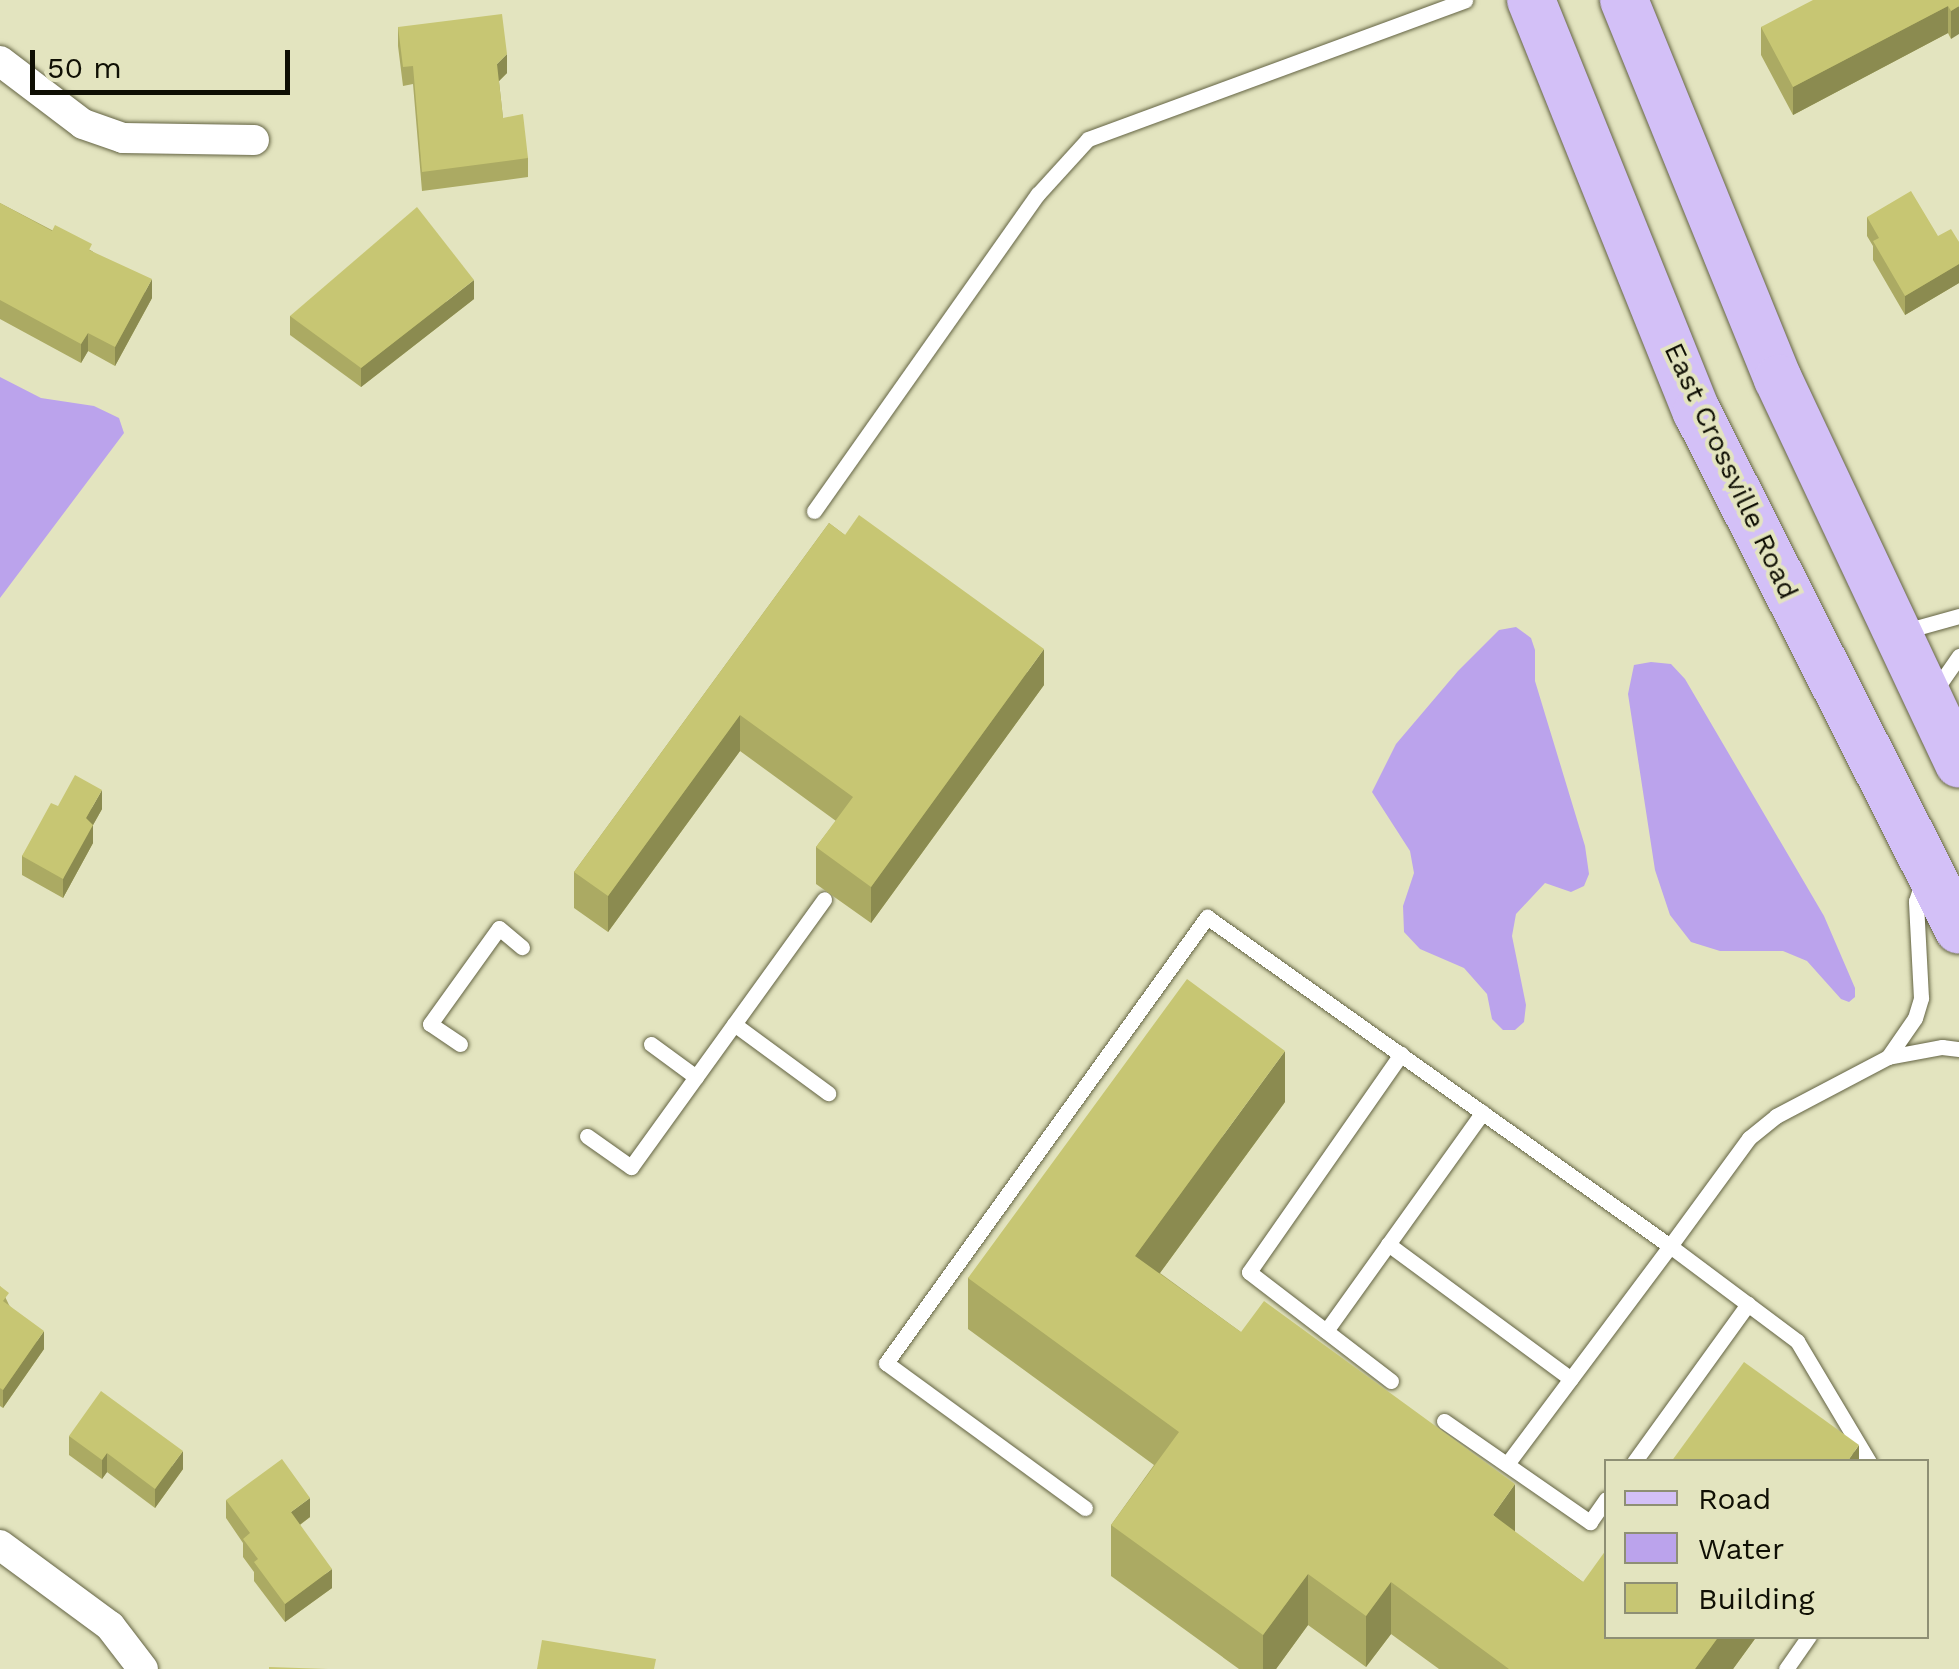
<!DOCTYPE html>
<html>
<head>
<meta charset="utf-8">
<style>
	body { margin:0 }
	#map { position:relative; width:1959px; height:1669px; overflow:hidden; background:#e3e4bf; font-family:"Work Sans",sans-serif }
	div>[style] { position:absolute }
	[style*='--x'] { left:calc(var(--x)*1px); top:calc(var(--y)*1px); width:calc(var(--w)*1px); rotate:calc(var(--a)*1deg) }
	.water>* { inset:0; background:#bba3ec }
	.roads { filter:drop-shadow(0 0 2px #646444) drop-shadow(0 0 2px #646444) }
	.lane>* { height:15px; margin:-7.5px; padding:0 7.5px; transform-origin:7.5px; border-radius:7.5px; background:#fff }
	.street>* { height:30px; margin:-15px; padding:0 15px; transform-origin:15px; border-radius:15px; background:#fff }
	.primary>* { height:48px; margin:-24px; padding:0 24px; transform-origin:24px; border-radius:24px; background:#d3c0f7 }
	.wall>* { inset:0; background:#abaa63 }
	.shaded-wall>* { inset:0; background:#8b8b50 }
	.building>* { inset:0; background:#c7c673 }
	span { translate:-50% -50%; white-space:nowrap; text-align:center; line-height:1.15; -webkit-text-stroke:8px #e3e4bf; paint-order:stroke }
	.street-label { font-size:28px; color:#0f0f04 }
	.legend { position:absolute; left:1604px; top:1459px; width:325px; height:180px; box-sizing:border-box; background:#e3e4bf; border:2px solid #8e8f74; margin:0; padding:12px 18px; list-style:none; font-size:30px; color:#0f0f04 }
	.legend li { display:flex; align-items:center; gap:20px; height:50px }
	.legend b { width:50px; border:2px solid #8e8f74 }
	.scale { position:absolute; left:30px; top:50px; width:260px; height:45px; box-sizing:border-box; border:5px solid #0f0f04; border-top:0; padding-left:12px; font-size:30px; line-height:35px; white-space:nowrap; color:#0f0f04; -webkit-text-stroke:8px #e3e4bf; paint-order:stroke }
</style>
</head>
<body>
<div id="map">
	<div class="water">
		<i style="clip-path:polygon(0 377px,41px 398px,94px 406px,119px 418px,124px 433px,0 598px)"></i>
		<i style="clip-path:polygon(1516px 627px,1531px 638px,1535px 650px,1535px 681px,1585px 846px,1589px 874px,1584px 886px,1571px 892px,1545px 883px,1516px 914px,1512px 936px,1526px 1005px,1524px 1022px,1515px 1030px,1503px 1030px,1492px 1019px,1487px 994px,1464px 968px,1420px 949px,1404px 932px,1403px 906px,1414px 873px,1410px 851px,1372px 792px,1396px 744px,1458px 671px,1499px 630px)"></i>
		<i style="clip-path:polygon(1651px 662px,1671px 664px,1685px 679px,1824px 916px,1855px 988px,1855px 997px,1849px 1002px,1841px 999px,1807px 961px,1783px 951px,1720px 951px,1691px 942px,1670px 915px,1655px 870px,1628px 694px,1634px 665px)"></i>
	</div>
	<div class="roads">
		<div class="lane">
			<i style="--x:814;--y:511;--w:388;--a:-54.8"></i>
			<i style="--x:1038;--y:194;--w:74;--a:-47.7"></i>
			<i style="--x:1088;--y:139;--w:402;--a:-20.2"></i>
			<i style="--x:1905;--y:631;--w:56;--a:-15.5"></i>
			<i style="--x:1934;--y:692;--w:44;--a:-55.2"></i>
			<i style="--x:734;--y:1024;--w:117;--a:36.3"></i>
			<i style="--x:460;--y:1044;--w:36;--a:-146"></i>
			<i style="--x:430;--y:1024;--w:118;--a:-54.3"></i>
			<i style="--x:499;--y:928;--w:30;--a:40"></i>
			<i style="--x:651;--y:1044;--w:56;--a:36.3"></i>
			<i style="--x:1888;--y:1057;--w:47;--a:-55.3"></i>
			<i style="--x:1915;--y:1018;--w:21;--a:-73"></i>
			<i style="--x:1921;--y:998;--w:97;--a:-93"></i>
			<i style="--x:1916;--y:901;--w:20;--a:-72"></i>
			<i style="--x:587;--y:1136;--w:54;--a:35.2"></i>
			<i style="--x:631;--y:1167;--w:330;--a:-54.2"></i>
			<i style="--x:1388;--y:1244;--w:227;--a:36.4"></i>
			<i style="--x:1326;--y:1331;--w:269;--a:-54.4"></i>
			<i style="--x:1391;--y:1381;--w:179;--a:-142.5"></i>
			<i style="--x:1249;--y:1272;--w:266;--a:-55.1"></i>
			<i style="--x:1444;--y:1421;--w:178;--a:34.7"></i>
			<i style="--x:1590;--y:1522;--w:28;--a:-55"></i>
			<i style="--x:1634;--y:1462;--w:195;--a:-54.2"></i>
			<i style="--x:1507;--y:1464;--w:272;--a:-53.2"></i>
			<i style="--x:1670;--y:1246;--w:159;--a:36.8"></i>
			<i style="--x:1797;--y:1341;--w:141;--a:59.2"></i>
			<i style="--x:1085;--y:1508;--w:246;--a:-143.9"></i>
			<i style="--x:886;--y:1363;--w:550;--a:-54.26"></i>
			<i style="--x:1207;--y:917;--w:568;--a:35.4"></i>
			<i style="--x:1670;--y:1246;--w:134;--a:-53.8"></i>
			<i style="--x:1749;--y:1138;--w:35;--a:-39"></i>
			<i style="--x:1776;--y:1116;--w:127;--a:-27.8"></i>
			<i style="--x:1888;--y:1057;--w:55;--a:-10.5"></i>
			<i style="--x:1942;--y:1047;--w:17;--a:7"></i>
			<i style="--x:1786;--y:1669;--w:40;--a:-55.1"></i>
		</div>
		<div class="street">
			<i style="--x:0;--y:61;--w:104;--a:37.2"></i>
			<i style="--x:83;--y:124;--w:42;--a:19.3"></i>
			<i style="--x:123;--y:138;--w:131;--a:0.9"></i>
			<i style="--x:0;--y:1545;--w:137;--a:36.4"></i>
			<i style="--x:110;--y:1626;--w:54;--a:52.5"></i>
		</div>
		<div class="primary">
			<i style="--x:1531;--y:0;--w:444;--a:68.1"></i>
			<i style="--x:1697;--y:412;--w:580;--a:63.17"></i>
			<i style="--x:1624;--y:0;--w:409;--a:67.9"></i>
			<i style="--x:1778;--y:379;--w:425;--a:64.8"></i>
		</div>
	</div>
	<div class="wall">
		<i style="clip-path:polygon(1959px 0,1951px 39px,1948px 33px,1793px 115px,1761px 55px,1761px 27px)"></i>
		<i style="clip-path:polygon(398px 27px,507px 73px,499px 81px,503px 118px,528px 158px,528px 177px,422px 191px,413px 84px,403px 86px,398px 46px)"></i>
		<i style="clip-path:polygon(0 203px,92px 251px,152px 298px,115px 366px,88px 351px,81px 363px,0 319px)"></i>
		<i style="clip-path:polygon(1867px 217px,1959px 242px,1959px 283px,1905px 315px,1873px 260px,1873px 246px,1867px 236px)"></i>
		<i style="clip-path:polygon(474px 299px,361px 387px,290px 335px,290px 316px)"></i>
		<i style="clip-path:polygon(829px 523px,1044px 685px,871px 923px,816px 884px,816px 847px,836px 821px,740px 751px,608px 932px,574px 908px,574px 872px)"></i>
		<i style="clip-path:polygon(58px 806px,102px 809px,93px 825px,93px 843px,63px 898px,22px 875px,22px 856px)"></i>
		<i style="clip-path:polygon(1285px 1102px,1160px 1273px,1583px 1582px,1757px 1636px,1733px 1669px,1439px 1669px,1391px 1634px,1366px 1667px,1308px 1625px,1276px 1669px,1239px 1669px,1111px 1576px,1111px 1525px,1154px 1465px,968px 1329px,968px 1278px)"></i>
		<i style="clip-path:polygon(0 1286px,9px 1305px,44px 1349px,3px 1408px,0 1406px)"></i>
		<i style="clip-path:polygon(69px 1436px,183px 1469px,155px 1508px,107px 1472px,102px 1479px,69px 1455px)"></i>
		<i style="clip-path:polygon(226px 1500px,310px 1517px,300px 1525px,332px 1588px,285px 1622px,254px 1581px,254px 1572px,243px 1557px,243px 1543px,226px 1518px)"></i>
	</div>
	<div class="shaded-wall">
		<i style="clip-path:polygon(1948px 6px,1948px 33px,1793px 115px,1793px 87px)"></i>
		<i style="clip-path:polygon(1959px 6px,1959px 34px,1951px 39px,1951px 11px)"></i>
		<i style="clip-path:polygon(507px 54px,507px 73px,497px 83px,497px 64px)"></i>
		<i style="clip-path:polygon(1959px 264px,1959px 283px,1905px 315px,1905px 296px)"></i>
		<i style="clip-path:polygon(152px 279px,152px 298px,115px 366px,115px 347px)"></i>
		<i style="clip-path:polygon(474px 280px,474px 299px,361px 387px,361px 368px)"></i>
		<i style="clip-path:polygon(88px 333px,88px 351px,81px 363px,81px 344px)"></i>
		<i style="clip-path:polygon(1044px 649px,1044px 685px,871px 923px,871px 887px)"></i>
		<i style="clip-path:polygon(740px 715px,740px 751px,608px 932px,608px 896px)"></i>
		<i style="clip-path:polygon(102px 790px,102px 809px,93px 825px,93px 843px,63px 898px,63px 879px,86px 818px)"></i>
		<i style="clip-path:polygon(1285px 1051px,1285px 1102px,1135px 1307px,1135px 1256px)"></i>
		<i style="clip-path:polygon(44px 1331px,44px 1349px,3px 1408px,3px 1390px)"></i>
		<i style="clip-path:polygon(1859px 1445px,1859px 1462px,1847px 1462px)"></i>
		<i style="clip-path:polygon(183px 1451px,183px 1469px,155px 1508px,155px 1489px)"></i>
		<i style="clip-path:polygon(107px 1453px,107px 1472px,102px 1479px,102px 1460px)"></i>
		<i style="clip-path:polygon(1515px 1484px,1515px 1535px,1493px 1515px)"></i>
		<i style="clip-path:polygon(310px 1498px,310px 1517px,291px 1531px,291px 1512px)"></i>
		<i style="clip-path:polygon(332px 1569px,332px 1588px,285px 1622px,285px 1604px)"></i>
		<i style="clip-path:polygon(1308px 1574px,1308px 1625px,1276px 1669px,1263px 1669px,1263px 1635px)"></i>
		<i style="clip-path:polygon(1391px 1582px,1391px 1634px,1366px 1667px,1366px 1616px)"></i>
		<i style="clip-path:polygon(1719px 1636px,1757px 1636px,1733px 1669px,1695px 1669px)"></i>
	</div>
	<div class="building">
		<i style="clip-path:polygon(1813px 0,1959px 0,1959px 6px,1951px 11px,1948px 6px,1793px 87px,1761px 27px)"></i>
		<i style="clip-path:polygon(502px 14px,507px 54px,497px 64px,503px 118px,523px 114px,528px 158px,422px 172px,413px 66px,403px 67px,398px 27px)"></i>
		<i style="clip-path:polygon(1911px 191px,1938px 236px,1951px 229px,1959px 242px,1959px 264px,1905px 296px,1873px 241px,1879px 238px,1867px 217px)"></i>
		<i style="clip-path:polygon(0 203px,52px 231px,55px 225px,92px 244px,89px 250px,152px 279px,115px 347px,88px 333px,81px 344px,0 300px)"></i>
		<i style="clip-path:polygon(417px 207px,474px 280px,361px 368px,290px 316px)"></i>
		<i style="clip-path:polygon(859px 515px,1044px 649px,871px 887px,816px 847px,853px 797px,740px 715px,608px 896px,574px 872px,829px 523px,845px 535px)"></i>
		<i style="clip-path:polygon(75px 775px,102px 790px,86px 818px,93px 825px,63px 879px,22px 856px,51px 803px,58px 806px)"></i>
		<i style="clip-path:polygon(1187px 979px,1285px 1051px,1135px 1256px,1241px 1332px,1264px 1301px,1515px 1484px,1493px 1515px,1583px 1582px,1606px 1550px,1606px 1636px,1719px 1636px,1695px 1669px,1509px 1669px,1391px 1582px,1366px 1616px,1308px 1574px,1263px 1635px,1111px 1525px,1179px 1432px,968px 1278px)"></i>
		<i style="clip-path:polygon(0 1286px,9px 1293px,3px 1301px,44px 1331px,3px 1390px,0 1388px)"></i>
		<i style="clip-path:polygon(1744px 1362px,1859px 1445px,1847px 1462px,1671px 1462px)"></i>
		<i style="clip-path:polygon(101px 1391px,183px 1451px,155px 1489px,107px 1453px,102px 1460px,69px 1436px)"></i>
		<i style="clip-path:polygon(282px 1459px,310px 1498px,291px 1512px,332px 1569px,285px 1604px,254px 1562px,258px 1559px,243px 1539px,250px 1533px,226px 1500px)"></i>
		<i style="clip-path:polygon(542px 1640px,656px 1659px,654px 1669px,537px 1669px)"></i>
		<i style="clip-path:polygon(269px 1667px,328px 1669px,269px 1669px)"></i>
	</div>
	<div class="street-label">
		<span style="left:1731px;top:471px;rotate:65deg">East Crossville Road</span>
	</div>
	<ul class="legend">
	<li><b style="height:12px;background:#d3c0f7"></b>Road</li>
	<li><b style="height:28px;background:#bba3ec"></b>Water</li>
	<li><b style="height:28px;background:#c7c673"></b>Building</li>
	</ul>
	<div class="scale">50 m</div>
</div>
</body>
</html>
